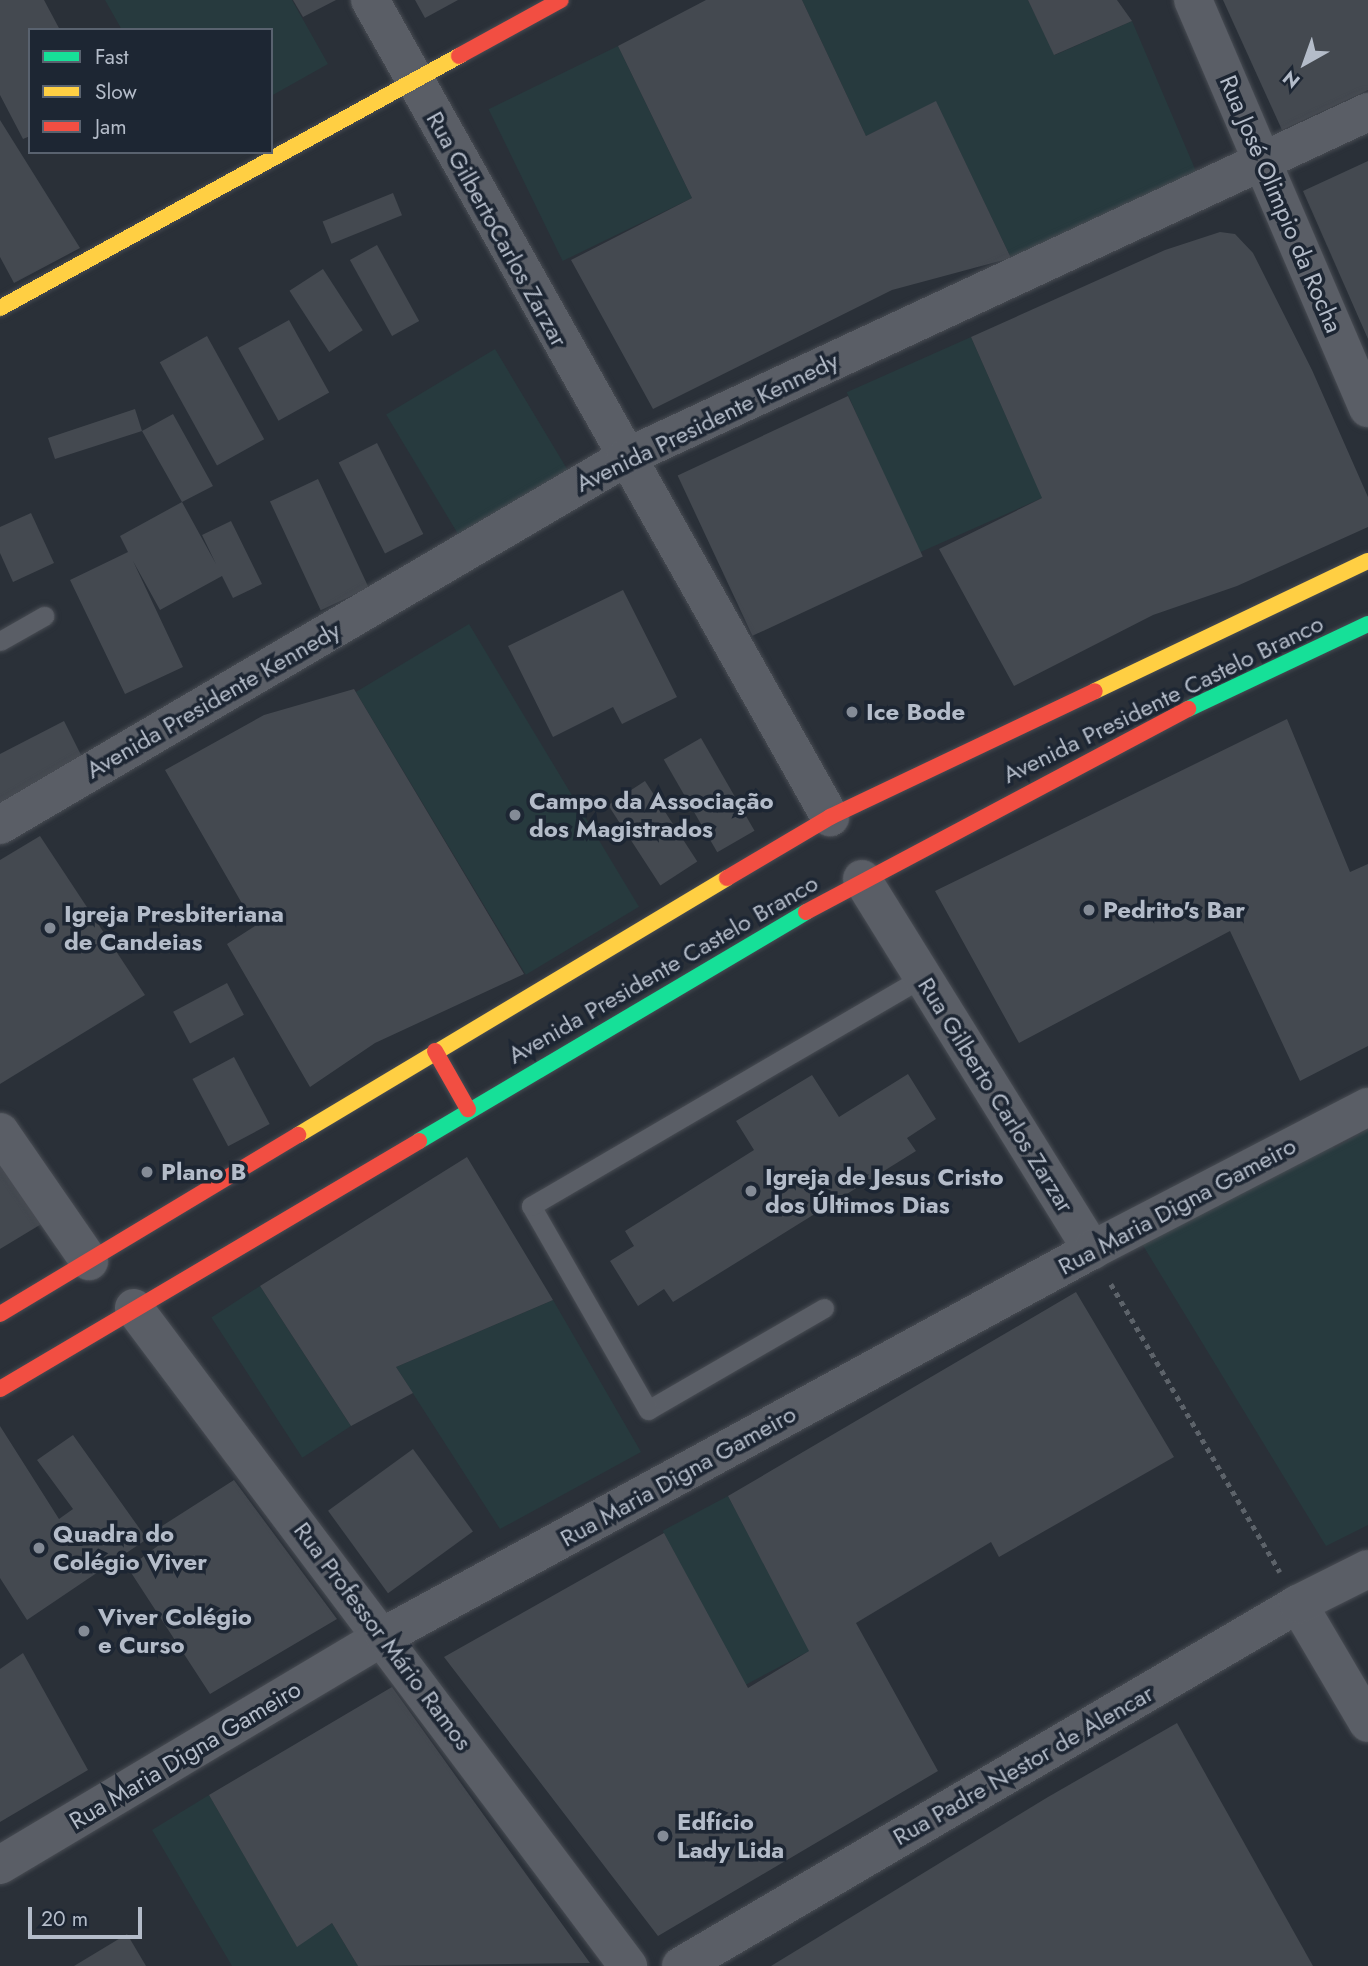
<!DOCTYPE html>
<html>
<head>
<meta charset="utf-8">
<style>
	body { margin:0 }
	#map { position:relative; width:1368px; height:1966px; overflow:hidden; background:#2a3038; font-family:Jost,sans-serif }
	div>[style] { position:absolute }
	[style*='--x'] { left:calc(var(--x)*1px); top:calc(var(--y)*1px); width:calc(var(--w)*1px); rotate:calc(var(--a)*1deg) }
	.green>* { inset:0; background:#273a3e; transform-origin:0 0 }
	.building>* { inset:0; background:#444950; transform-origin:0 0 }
	.path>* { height:4.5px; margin-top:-2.25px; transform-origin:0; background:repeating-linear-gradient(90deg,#5d636a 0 5px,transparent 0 10px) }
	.roads { filter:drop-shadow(0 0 2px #484c53) drop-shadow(0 0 2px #484c53) }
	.lane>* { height:19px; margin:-9.5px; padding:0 9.5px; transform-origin:9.5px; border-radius:9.5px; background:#5a5e66 }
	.street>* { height:38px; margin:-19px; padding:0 19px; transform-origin:19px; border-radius:19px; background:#5a5e66 }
	.fast>* { height:16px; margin:-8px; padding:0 8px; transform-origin:8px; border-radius:8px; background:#16e098 }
	.slow>* { height:16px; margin:-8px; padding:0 8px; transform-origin:8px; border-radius:8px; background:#ffcf43 }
	.jam>* { height:16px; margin:-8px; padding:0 8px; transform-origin:8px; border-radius:8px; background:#f24e42 }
	.dots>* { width:19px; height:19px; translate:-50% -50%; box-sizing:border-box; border:4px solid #1d2633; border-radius:50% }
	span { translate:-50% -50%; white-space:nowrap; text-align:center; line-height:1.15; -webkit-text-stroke:7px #1d2633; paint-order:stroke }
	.street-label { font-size:24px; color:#b4bcc9 }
	.poi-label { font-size:24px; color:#b4bcc9; font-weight:700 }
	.left { translate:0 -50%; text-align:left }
	.legend { position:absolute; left:28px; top:28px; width:245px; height:126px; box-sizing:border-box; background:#1d2633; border:2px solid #59626f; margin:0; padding:9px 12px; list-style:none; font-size:21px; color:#b4bcc9 }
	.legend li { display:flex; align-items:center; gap:14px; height:35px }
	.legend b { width:35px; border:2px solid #59626f }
	.north { position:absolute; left:1270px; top:28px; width:70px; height:70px; -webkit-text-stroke:5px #1d2633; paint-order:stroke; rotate:220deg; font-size:19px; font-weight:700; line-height:28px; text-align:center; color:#b4bcc9 }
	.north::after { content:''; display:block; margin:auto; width:24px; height:32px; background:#b4bcc9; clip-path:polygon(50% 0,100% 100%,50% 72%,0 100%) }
	.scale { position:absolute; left:28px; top:1907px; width:114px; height:32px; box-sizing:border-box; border:4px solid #b4bcc9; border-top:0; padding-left:9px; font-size:21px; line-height:24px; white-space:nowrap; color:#b4bcc9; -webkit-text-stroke:5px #1d2633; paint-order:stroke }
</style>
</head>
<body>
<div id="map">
	<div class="green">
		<i style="clip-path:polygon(105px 0,292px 0,328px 64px,271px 96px,271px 30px,122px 30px)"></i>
		<i style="clip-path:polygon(802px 0,1028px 0,1055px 55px,1132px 21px,1198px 176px,1011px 258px,936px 102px,866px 136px)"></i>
		<i style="left:618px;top:46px;width:169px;height:144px;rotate:64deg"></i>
		<i style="left:971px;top:337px;width:176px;height:136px;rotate:66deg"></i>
		<i style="left:495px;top:349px;width:153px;height:127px;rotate:59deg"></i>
		<i style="left:469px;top:624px;width:330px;height:132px;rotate:59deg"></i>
		<i style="clip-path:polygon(1368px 1129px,1368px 1525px,1326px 1546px,1136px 1234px,1326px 1132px,1334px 1148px)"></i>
		<i style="left:260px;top:1286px;width:167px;height:58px;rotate:57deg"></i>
		<i style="clip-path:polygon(553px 1300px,641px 1452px,500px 1529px,396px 1367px)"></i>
		<i style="left:728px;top:1496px;width:175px;height:74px;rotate:62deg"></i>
		<i style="clip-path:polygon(209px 1795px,297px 1946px,332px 1923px,358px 1966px,232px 1966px,152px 1830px)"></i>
	</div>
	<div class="building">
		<i style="clip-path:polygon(0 0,44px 0,60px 30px,30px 30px,30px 136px,23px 139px,0 95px)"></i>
		<i style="clip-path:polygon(293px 0,336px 0,303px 17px)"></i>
		<i style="clip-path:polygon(415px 0,458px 0,425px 18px)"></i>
		<i style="clip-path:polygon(706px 0,802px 0,866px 136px,936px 101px,1011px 258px,892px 290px,653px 409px,571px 260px,692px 198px,618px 46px)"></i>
		<i style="clip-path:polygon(1028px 0,1117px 0,1132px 21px,1054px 55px)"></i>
		<i style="clip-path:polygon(1223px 0,1368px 0,1368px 90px,1282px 130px)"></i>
		<i style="clip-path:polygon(0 120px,80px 248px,14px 283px,0 257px)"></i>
		<i style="clip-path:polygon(1368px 161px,1368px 339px,1303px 191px)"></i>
		<i style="left:393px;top:193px;width:24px;height:76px;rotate:68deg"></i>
		<i style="clip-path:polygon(1220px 232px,1235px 234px,1253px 253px,1312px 370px,1368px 497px,1368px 527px,1237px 586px,1153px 615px,1014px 686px,939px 549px,1042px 498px,971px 337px,1165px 250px)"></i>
		<i style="left:377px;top:245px;width:87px;height:31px;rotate:61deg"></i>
		<i style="left:323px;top:269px;width:73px;height:40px;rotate:57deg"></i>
		<i style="left:289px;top:320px;width:83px;height:58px;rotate:61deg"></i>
		<i style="left:207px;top:336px;width:118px;height:54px;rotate:61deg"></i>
		<i style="left:848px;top:396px;width:177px;height:188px;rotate:65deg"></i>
		<i style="clip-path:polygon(135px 409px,142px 431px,173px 414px,213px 486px,182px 502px,142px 431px,55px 459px,48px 438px)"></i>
		<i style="left:377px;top:443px;width:102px;height:43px;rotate:63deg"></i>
		<i style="left:318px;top:479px;width:120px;height:53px;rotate:65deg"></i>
		<i style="clip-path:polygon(182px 502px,216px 564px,202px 535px,231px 521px,262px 584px,233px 598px,222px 576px,160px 610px,133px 561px,183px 667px,125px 694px,70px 580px,128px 552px,120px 536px)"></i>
		<i style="clip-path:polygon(31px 513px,54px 563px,13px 582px,0 553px,0 527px)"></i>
		<i style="clip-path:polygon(623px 590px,677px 697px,622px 724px,613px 707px,553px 737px,508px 646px)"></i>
		<i style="clip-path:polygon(354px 689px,524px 974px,375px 1043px,310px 1087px,227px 944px,255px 926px,165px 770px,264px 715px)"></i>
		<i style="clip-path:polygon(1287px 719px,1350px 872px,1368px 864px,1368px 1046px,1300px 1081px,1230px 931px,1019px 1043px,935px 891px)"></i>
		<i style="clip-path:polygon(64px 721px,85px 763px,0 806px,0 754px)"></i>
		<i style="left:701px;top:738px;width:107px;height:43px;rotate:60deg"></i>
		<i style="left:645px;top:781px;width:96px;height:44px;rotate:57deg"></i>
		<i style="clip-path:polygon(40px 836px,145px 995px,0 1084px,0 860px)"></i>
		<i style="left:227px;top:983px;width:36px;height:61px;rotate:62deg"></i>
		<i style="left:234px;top:1057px;width:76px;height:47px;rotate:62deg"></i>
		<i style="clip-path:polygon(908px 1074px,936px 1119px,907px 1138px,916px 1151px,673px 1302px,664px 1289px,638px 1306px,610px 1261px,634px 1246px,625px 1231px,754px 1150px,736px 1121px,812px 1075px,839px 1117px)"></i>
		<i style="clip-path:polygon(467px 1157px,553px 1300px,396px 1367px,413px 1393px,351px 1426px,260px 1286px)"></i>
		<i style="clip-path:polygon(0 1163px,43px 1223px,0 1249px)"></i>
		<i style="clip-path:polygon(1076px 1292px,1174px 1457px,999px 1557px,991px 1542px,856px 1623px,938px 1771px,658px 1936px,444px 1657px,664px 1533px,748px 1688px,809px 1651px,728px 1496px)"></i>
		<i style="clip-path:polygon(0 1426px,59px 1519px,73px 1509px,37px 1460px,73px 1435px,147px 1539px,27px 1620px,0 1578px)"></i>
		<i style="left:413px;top:1449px;width:102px;height:105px;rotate:54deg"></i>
		<i style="clip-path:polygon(234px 1480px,337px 1619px,210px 1694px,128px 1568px,159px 1545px,151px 1533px)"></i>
		<i style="clip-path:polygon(23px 1653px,88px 1770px,0 1822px,0 1669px)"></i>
		<i style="clip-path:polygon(392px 1687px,493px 1828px,590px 1963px,358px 1966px,332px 1923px,297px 1947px,209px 1795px)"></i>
		<i style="clip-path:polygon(1177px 1723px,1313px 1966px,771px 1966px,1048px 1797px)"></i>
		<i style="clip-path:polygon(127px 1934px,146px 1966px,74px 1966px)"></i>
	</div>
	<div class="path">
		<i style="--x:1111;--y:1284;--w:334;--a:59.6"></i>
	</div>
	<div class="roads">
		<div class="lane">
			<i style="--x:0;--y:641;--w:51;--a:-29.6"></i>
			<i style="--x:824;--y:1308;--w:203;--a:149.9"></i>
			<i style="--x:648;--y:1410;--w:235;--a:-119.8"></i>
			<i style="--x:531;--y:1206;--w:454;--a:-30.3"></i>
		</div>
		<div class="street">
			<i style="--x:370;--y:0;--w:938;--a:60.62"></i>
			<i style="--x:1193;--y:0;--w:444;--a:66.8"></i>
			<i style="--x:0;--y:825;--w:725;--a:-30.42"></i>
			<i style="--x:625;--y:458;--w:820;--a:-24.97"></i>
			<i style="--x:862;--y:879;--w:437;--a:58.2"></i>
			<i style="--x:0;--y:1132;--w:157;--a:55.4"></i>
			<i style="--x:134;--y:1308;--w:823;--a:53.1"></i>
			<i style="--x:1298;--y:1604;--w:138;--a:59.5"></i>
			<i style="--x:0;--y:1865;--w:447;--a:-30.8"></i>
			<i style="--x:384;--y:1636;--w:806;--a:-28.6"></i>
			<i style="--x:1092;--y:1250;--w:311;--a:-27.4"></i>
			<i style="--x:681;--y:1966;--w:715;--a:-30.4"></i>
			<i style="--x:1298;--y:1604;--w:78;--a:-26.6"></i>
		</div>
		<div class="fast">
			<i style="--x:1188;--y:709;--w:199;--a:-25.3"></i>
			<i style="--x:419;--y:1141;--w:450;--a:-30.6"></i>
		</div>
		<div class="slow">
			<i style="--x:0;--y:308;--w:524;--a:-28.77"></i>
			<i style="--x:1095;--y:691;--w:302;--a:-25.5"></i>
			<i style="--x:298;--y:1135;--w:500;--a:-30.92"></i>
		</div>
		<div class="jam">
			<i style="--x:459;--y:56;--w:116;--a:-28.8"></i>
			<i style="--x:727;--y:878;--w:120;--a:-30.6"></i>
			<i style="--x:830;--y:817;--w:293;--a:-25.4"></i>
			<i style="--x:806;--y:912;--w:433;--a:-28"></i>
			<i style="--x:435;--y:1051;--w:67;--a:60.4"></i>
			<i style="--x:0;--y:1314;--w:348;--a:-31"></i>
			<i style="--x:0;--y:1389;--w:487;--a:-30.6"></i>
		</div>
	</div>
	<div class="dots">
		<i style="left:852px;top:712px;background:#848b96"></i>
		<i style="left:515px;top:815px;background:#848b96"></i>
		<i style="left:1089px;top:910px;background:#848b96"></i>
		<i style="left:50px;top:928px;background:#848b96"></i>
		<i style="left:147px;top:1172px;background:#848b96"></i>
		<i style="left:751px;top:1191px;background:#848b96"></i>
		<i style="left:39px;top:1548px;background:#848b96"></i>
		<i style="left:84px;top:1631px;background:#848b96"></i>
		<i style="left:663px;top:1836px;background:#848b96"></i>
	</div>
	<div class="street-label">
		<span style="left:1281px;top:204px;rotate:67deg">Rua José Olimpio da Rocha</span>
		<span style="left:497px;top:229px;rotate:61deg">Rua GilbertoCarlos Zarzar</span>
		<span style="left:707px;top:422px;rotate:-26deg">Avenida Presidente Kennedy</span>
		<span style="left:1163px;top:699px;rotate:-26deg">Avenida Presidente Castelo Branco</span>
		<span style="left:213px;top:700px;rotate:-30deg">Avenida Presidente Kennedy</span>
		<span style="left:663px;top:969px;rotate:-30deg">Avenida Presidente Castelo Branco</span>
		<span style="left:996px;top:1095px;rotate:58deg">Rua Gilberto Carlos Zarzar</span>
		<span style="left:1177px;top:1206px;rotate:-28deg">Rua Maria Digna Gameiro</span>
		<span style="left:678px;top:1476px;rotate:-29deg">Rua Maria Digna Gameiro</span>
		<span style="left:383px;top:1636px;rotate:53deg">Rua Professor Mário Ramos</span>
		<span style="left:185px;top:1755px;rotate:-31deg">Rua Maria Digna Gameiro</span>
		<span style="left:1023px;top:1765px;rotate:-30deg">Rua Padre Nestor de Alencar</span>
	</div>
	<div class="poi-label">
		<span class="left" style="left:866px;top:712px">Ice Bode</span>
		<span class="left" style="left:529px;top:815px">Campo da Associação<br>dos Magistrados</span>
		<span class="left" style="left:1103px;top:910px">Pedrito's Bar</span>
		<span class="left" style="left:64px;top:928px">Igreja Presbiteriana<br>de Candeias</span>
		<span class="left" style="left:161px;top:1172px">Plano B</span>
		<span class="left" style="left:765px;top:1191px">Igreja de Jesus Cristo<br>dos Últimos Dias</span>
		<span class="left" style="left:53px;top:1548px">Quadra do<br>Colégio Viver</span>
		<span class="left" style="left:98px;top:1631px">Viver Colégio<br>e Curso</span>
		<span class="left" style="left:677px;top:1836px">Edfício<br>Lady Lida</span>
	</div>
	<ul class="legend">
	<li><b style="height:9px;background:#16e098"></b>Fast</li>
	<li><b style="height:9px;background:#ffcf43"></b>Slow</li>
	<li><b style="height:9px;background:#f24e42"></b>Jam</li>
	</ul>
	<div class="north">N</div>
	<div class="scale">20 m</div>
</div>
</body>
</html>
